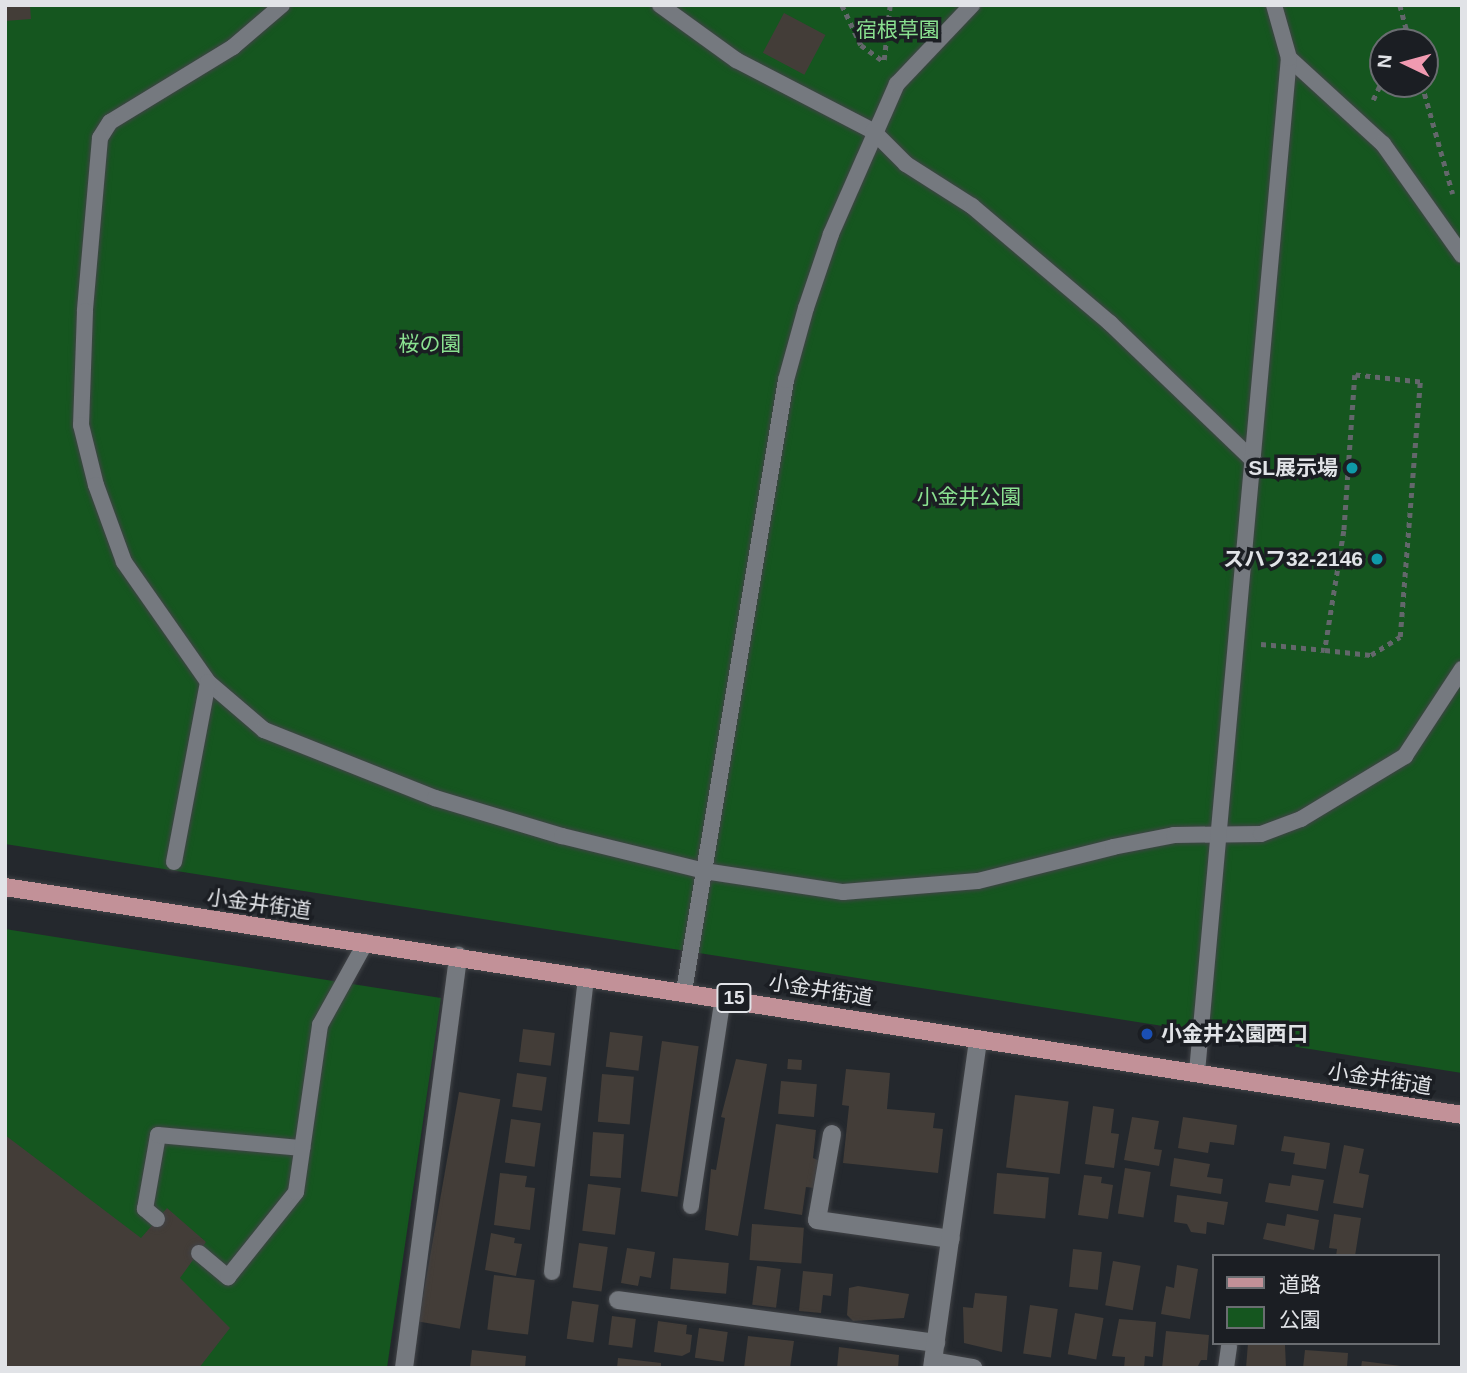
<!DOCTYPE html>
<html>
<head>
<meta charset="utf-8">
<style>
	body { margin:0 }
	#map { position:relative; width:1467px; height:1373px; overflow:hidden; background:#24282d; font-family:Helvetica,"Noto Sans JP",sans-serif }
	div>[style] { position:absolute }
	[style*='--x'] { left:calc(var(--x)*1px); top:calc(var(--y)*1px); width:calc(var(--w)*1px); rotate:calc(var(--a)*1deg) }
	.green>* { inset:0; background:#15561f }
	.building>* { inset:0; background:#433d38; transform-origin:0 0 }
	.path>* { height:4.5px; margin-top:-2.25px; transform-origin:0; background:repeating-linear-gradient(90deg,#63676b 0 5px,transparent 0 10px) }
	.roads { filter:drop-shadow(0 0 2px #414347) drop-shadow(0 0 2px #414347) }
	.service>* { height:16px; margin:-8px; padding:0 8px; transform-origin:8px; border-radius:8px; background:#75797f }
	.minor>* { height:18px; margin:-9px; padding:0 9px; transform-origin:9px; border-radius:9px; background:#75797f }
	.primary>* { height:18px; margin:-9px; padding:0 9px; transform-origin:9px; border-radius:9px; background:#c29198 }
	.dots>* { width:19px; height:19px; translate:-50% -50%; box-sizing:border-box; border:4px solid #1b1e23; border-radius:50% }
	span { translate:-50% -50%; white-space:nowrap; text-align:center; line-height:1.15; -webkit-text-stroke:7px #1b1e23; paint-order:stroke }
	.shield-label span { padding:2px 5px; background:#1b1e23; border:2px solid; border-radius:5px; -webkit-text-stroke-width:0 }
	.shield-label { font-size:19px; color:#e1e3e7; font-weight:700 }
	.park-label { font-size:21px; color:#8ae190 }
	.poi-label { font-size:21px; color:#e1e3e7; font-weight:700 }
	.right { translate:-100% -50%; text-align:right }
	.left { translate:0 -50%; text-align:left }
	.street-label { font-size:21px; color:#e1e3e7 }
	.frame { position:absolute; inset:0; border:7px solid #e1e3e7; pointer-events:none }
	.legend { position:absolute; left:1212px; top:1254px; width:228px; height:91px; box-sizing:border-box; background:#1b1e23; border:2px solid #6a6d71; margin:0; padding:9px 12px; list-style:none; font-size:21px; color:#e1e3e7 }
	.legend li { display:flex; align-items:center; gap:14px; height:35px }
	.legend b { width:35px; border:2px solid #6a6d71 }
	.north { position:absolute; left:1369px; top:28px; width:70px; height:70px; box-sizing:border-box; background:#1b1e23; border:2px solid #6a6d71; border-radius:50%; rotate:275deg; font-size:19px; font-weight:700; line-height:28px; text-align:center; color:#e1e3e7 }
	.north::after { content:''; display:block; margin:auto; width:24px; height:32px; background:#f19ab1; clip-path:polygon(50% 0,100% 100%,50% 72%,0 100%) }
</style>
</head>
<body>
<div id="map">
	<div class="green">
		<i style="clip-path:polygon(evenodd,5px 5px,1462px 5px,1462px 1073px,5px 844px,5px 5px,1383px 42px,1425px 42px,1425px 84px,1383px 84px,1383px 42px)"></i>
		<i style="clip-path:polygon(5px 929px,441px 998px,387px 1368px,5px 1368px)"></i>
	</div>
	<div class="building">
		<i style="clip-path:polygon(5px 5px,30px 5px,31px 19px,5px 21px)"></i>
		<i style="left:784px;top:13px;width:47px;height:45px;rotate:28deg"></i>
		<i style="left:523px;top:1029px;width:32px;height:33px;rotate:7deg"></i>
		<i style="left:610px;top:1032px;width:33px;height:35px;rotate:7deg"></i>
		<i style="left:662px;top:1041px;width:37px;height:152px;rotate:8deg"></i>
		<i style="clip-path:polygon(736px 1059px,767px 1064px,738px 1236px,705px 1230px,711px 1169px,716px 1170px,725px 1118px,721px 1117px)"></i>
		<i style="left:788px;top:1059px;width:14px;height:10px;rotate:4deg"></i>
		<i style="clip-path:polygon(846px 1069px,890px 1073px,887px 1109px,935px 1113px,933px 1128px,943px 1129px,938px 1173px,843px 1163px,849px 1106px,842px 1105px)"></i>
		<i style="left:517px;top:1073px;width:30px;height:34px;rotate:8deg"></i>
		<i style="left:602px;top:1074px;width:32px;height:48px;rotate:5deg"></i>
		<i style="left:781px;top:1081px;width:36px;height:33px;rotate:5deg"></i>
		<i style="left:459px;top:1092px;width:42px;height:233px;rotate:10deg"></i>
		<i style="left:1015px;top:1095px;width:54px;height:73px;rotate:7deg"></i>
		<i style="clip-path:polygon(1093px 1106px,1114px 1109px,1111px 1133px,1119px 1134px,1114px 1168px,1085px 1164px)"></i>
		<i style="clip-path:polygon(1132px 1117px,1159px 1121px,1154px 1149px,1162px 1150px,1159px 1166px,1124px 1160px)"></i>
		<i style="clip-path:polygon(1183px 1117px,1237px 1125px,1234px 1145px,1210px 1142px,1208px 1153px,1178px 1148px)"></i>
		<i style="left:511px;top:1119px;width:30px;height:44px;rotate:8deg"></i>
		<i style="clip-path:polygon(776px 1124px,816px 1130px,813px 1158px,822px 1162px,814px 1188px,806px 1187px,802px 1215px,764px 1209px)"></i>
		<i style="left:593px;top:1132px;width:31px;height:44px;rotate:4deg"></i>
		<i style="clip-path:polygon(5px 1135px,141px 1238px,167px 1208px,206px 1242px,180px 1278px,230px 1328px,199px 1368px,5px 1368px)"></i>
		<i style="clip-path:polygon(1284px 1136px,1330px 1143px,1326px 1169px,1293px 1164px,1295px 1153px,1281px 1151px)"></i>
		<i style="clip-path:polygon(1344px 1145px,1364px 1149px,1359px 1173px,1369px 1175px,1363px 1208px,1333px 1203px)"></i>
		<i style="clip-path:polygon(1174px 1158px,1210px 1164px,1207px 1177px,1223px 1179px,1221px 1194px,1170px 1186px)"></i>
		<i style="left:1125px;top:1168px;width:26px;height:46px;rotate:9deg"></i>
		<i style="clip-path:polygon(500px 1173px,527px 1176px,525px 1187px,535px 1188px,530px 1230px,494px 1225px)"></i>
		<i style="left:997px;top:1173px;width:52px;height:41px;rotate:5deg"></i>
		<i style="clip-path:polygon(1084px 1175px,1102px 1177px,1101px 1183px,1113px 1185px,1108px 1219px,1078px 1215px)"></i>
		<i style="clip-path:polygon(1292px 1175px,1324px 1180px,1318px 1211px,1265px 1202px,1269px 1183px,1290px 1186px)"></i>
		<i style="left:588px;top:1184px;width:33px;height:47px;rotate:7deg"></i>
		<i style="clip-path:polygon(1177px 1195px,1228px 1202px,1224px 1225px,1207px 1222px,1206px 1234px,1191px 1232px,1187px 1224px,1174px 1222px)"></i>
		<i style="clip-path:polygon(1287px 1214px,1319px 1220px,1314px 1250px,1263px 1239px,1267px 1223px,1285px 1226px)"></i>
		<i style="clip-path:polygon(1334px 1214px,1361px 1218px,1355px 1256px,1336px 1256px,1337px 1249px,1329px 1248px)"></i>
		<i style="left:752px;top:1224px;width:52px;height:36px;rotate:4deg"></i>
		<i style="clip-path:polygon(491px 1233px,515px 1238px,514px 1243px,522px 1244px,516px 1276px,485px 1270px)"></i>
		<i style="left:579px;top:1243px;width:29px;height:45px;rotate:8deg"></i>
		<i style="clip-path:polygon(627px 1248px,655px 1252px,651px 1278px,640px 1276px,638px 1286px,621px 1283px)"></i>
		<i style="left:1073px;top:1249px;width:29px;height:38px;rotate:6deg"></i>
		<i style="left:673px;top:1258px;width:56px;height:31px;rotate:5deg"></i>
		<i style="left:1113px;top:1261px;width:28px;height:45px;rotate:10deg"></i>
		<i style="clip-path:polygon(1177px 1265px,1198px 1269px,1190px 1319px,1161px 1314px,1166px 1286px,1174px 1288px)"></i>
		<i style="left:757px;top:1266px;width:24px;height:39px;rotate:7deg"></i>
		<i style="clip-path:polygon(803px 1271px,833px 1274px,831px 1296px,823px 1295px,821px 1313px,799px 1311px)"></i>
		<i style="left:494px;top:1275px;width:41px;height:55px;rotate:7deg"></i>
		<i style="clip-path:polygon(858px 1286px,909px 1294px,904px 1318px,853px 1321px,847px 1315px,849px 1288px)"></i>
		<i style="clip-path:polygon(975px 1293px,1007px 1296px,1002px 1352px,964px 1343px,963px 1307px,973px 1308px)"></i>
		<i style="left:572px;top:1301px;width:27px;height:38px;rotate:8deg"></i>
		<i style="left:1030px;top:1305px;width:28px;height:49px;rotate:8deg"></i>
		<i style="left:1075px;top:1313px;width:29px;height:42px;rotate:10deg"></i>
		<i style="left:612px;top:1316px;width:24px;height:29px;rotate:7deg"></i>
		<i style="clip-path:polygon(1119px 1319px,1156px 1322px,1153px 1357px,1145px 1356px,1144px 1368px,1124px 1368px,1125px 1357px,1112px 1356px)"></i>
		<i style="clip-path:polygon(658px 1321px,687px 1325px,686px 1334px,692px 1335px,690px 1352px,682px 1356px,654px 1352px)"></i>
		<i style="left:699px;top:1328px;width:29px;height:30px;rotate:8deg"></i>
		<i style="clip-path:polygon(1166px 1331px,1209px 1335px,1207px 1360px,1201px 1360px,1197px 1368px,1162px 1368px)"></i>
		<i style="clip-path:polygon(748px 1336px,794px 1341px,790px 1368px,744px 1368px)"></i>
		<i style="clip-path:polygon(1248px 1343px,1285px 1345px,1286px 1368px,1246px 1368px)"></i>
		<i style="clip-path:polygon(839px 1347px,899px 1355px,898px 1368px,837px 1368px)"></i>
		<i style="clip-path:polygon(472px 1350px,526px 1356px,525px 1368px,470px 1368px)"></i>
		<i style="clip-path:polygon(1305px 1350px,1348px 1353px,1347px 1368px,1303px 1368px)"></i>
		<i style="clip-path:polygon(618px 1358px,661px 1363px,661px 1368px,617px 1368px)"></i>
		<i style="clip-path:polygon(1362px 1361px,1401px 1366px,1401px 1368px,1361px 1368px)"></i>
	</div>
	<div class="path">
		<i style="--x:842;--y:5;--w:44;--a:64.6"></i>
		<i style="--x:861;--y:45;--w:29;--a:36"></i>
		<i style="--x:1400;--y:5;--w:38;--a:75"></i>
		<i style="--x:1400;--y:42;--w:15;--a:-67"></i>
		<i style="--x:884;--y:60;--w:55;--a:-83.8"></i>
		<i style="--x:1422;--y:84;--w:114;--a:74.3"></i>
		<i style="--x:1373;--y:100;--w:23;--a:-65"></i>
		<i style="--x:1261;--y:644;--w:64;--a:5.4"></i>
		<i style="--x:1325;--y:650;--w:46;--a:6.2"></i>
		<i style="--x:1371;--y:655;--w:34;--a:-32"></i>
		<i style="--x:1400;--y:637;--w:256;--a:-85.5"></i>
		<i style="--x:1420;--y:382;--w:65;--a:-173.9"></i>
		<i style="--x:1355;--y:375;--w:156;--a:94"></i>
		<i style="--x:1344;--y:531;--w:121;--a:99.1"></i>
	</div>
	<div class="roads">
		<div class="service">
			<i style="--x:282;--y:5;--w:65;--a:139.4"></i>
			<i style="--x:233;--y:47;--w:144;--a:148.6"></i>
			<i style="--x:110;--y:122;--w:19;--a:122"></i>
			<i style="--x:100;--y:138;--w:174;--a:95"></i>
			<i style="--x:85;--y:311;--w:114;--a:92"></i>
			<i style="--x:81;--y:425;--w:62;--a:76"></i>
			<i style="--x:96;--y:485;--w:82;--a:70"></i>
			<i style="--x:124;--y:562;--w:146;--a:55"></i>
			<i style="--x:208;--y:682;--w:74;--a:40.6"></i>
			<i style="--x:264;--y:730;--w:184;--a:21.7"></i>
			<i style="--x:435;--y:798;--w:133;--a:16.7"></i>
			<i style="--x:562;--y:836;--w:146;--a:13.8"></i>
			<i style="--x:704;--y:871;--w:141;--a:8.6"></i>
			<i style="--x:843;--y:892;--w:135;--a:-4.7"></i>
			<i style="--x:978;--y:881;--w:139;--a:-14.1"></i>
			<i style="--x:1113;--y:847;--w:62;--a:-11.1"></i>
			<i style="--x:1174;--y:835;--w:87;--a:-0.7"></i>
			<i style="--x:1261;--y:834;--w:43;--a:-20.6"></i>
			<i style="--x:1301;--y:819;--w:122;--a:-31.2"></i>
			<i style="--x:1405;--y:756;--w:104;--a:-56.8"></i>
			<i style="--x:660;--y:5;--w:94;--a:35.9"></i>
			<i style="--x:736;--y:60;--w:154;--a:27.4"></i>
			<i style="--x:873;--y:131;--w:47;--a:45"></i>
			<i style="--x:906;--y:164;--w:78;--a:32.5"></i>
			<i style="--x:972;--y:206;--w:181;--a:40.3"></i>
			<i style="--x:1110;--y:323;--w:201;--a:43.8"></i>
			<i style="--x:1289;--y:58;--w:127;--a:42.5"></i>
			<i style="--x:1383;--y:144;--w:136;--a:54.6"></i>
			<i style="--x:174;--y:862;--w:183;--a:-79.3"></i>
			<i style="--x:684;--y:991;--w:619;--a:-80.52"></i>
			<i style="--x:786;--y:380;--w:75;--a:-74.5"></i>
			<i style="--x:806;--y:308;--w:78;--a:-71.3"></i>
			<i style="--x:831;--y:234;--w:164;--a:-66.3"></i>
			<i style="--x:897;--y:84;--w:109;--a:-46.5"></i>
			<i style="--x:1197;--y:1072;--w:1018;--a:-84.82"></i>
			<i style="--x:1289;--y:58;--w:55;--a:-105.8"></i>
			<i style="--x:691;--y:1206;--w:212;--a:-81.3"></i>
			<i style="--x:157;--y:1219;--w:16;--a:-140"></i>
			<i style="--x:145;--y:1209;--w:75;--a:-80"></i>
			<i style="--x:158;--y:1135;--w:145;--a:5.2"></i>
			<i style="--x:199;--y:1253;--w:38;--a:40"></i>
			<i style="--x:228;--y:1277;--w:109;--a:-51.3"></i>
			<i style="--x:296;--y:1192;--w:169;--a:-81.8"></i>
			<i style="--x:320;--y:1025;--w:95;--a:-61"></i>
			<i style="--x:552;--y:1272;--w:298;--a:-83.4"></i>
			<i style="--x:1226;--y:1368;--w:22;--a:-82"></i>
		</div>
		<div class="minor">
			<i style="--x:832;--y:1134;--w:87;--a:99.9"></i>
			<i style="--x:817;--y:1220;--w:135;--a:8.1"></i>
			<i style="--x:618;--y:1300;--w:321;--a:7.7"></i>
			<i style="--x:933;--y:1361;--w:41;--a:9.9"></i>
			<i style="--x:404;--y:1368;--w:416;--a:-82.5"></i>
			<i style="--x:932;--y:1368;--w:332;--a:-82"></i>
		</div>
		<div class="primary">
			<i style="--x:5;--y:887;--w:1475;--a:8.89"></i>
		</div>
	</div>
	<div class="dots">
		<i style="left:1352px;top:468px;background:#0f9aa8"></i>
		<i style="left:1377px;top:559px;background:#0f9aa8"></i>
		<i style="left:1147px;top:1034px;background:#1a4fb4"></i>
	</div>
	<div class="shield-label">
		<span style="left:734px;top:998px">15</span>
	</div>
	<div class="park-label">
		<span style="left:898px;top:30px">宿根草園</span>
		<span style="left:430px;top:344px">桜の園</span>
		<span style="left:969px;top:497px">小金井公園</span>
	</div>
	<div class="poi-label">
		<span class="right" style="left:1338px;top:468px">SL展示場</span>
		<span class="right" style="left:1363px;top:559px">スハフ32-2146</span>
		<span class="left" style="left:1161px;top:1034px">小金井公園西口</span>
	</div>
	<div class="street-label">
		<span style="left:259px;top:904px;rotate:8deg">小金井街道</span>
		<span style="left:821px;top:990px;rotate:9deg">小金井街道</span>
		<span style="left:1380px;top:1079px;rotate:9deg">小金井街道</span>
	</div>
	<div class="frame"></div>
	<ul class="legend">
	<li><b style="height:9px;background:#c29198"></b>道路</li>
	<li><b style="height:19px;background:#15561f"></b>公園</li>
	</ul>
	<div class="north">N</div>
</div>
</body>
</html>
